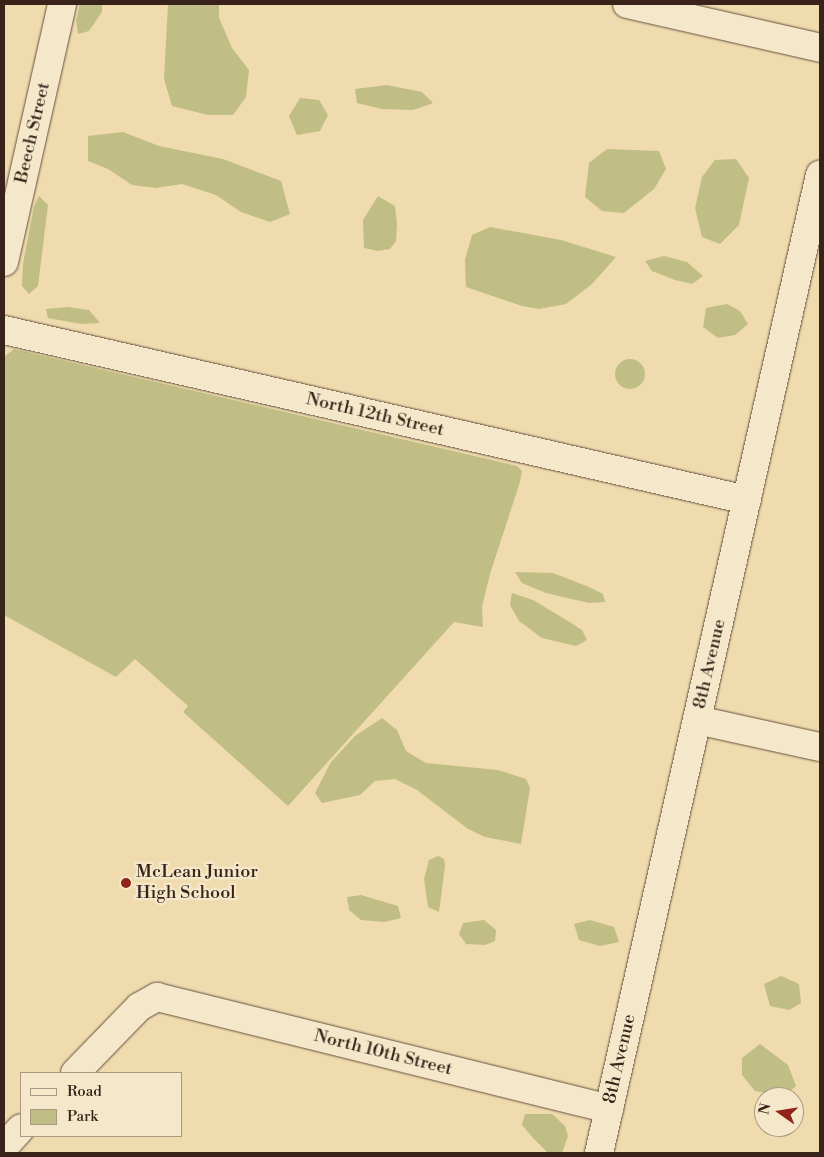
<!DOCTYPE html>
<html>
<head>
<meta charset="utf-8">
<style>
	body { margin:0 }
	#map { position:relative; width:824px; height:1157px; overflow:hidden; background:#efdbae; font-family:"Libre Bodoni",serif }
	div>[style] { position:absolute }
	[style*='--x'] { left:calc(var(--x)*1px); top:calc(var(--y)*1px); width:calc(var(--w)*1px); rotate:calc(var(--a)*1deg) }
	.green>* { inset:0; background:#c0be85 }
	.round { border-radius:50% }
	.roads { filter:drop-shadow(0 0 1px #66503f) drop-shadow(0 0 1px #66503f) }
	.minor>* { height:28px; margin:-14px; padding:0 14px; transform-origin:14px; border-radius:14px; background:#f5e8ca }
	.tertiary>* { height:28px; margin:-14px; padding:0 14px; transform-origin:14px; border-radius:14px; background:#f5e8ca }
	.dots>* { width:14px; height:14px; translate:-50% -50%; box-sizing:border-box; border:2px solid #f5e8ca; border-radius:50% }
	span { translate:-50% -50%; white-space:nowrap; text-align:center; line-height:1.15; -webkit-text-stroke:4.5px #f5e8ca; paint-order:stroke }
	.street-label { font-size:18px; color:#38221a }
	.poi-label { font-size:18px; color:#38221a }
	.left { translate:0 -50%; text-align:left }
	.frame { position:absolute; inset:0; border:5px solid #38221a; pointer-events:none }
	.legend { position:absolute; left:20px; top:1072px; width:162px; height:65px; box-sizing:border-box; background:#f5e8ca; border:1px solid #a99984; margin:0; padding:6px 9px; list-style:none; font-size:15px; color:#38221a }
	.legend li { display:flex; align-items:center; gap:10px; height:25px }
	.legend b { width:25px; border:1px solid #a99984 }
	.north { position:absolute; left:754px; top:1087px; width:50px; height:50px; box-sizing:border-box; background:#f5e8ca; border:1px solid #a99984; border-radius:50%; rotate:283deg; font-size:14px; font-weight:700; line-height:20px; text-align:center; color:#38221a }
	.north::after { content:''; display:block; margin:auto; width:18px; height:22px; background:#8f2418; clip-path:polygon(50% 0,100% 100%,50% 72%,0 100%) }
</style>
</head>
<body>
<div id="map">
	<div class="green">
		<i style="clip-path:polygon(80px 4px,102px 4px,102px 12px,89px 31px,78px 34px,76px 21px)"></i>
		<i style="clip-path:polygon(168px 4px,219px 4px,219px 18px,232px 48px,249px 70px,246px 97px,233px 115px,208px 115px,172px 106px,164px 79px)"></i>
		<i style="clip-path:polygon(387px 85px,422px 92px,433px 103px,413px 110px,382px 109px,357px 103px,355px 89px)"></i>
		<i style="clip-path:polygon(300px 98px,319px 100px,328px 115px,320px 131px,297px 135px,289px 116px)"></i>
		<i style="clip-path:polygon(123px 132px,159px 146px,223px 159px,281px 181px,290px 214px,270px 222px,241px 212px,216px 195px,182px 184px,156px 188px,132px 185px,108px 169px,88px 161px,88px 136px)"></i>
		<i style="clip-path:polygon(607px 149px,659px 151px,666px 169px,654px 189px,624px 213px,602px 211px,585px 197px,589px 163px)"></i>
		<i style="clip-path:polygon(736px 159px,749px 178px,739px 225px,720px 244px,702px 237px,695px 208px,702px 177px,715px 160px)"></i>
		<i style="clip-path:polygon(39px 196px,48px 205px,38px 286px,29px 294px,22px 286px,23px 264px,34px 206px)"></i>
		<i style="clip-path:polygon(378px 196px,395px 206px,397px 224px,396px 241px,390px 249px,378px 251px,364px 248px,363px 220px)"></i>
		<i style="clip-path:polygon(490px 227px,561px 240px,616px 257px,592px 284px,566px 304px,539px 309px,522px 306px,466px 287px,465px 260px,472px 235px)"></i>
		<i style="clip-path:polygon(664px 256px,687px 262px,703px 276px,692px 284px,675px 280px,652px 271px,645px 261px)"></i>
		<i style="clip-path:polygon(727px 304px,740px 311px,748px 324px,735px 335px,718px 338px,703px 327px,706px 308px)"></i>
		<i style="clip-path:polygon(68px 307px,89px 310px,100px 323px,81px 324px,48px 318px,46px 309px)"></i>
		<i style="clip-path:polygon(14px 349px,517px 466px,522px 471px,520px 482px,490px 574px,482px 607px,483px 627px,454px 622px,288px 806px,183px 712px,188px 706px,135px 659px,116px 677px,4px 615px,4px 357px)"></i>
		<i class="round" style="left:615px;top:359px;width:30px;height:30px"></i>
		<i style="clip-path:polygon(515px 572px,553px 573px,589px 587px,603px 594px,605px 602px,589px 603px,546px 593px,522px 583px)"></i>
		<i style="clip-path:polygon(512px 593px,533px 600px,568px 621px,582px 630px,587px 640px,576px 646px,542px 638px,519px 621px,510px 605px)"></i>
		<i style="clip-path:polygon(382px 718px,397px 730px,406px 751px,426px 763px,498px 770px,526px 779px,530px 788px,521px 844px,485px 837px,468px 829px,417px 790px,395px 779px,375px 781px,360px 795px,322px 803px,315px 793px,331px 762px,355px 736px)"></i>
		<i style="clip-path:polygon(438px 856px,444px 859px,445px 866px,439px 912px,428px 907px,424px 879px,429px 860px)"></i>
		<i style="clip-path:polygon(361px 895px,398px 906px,401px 918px,384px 922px,361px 920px,349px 910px,347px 897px)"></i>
		<i style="clip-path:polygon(484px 920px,496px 930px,495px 941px,485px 945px,466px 944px,459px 934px,463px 923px)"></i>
		<i style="clip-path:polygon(590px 920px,614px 927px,619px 942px,600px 946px,579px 940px,574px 924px)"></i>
		<i style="clip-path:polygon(781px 976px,799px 984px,801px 1003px,789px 1010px,770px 1006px,764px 984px)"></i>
		<i style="clip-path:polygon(760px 1044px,788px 1065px,796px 1086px,784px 1097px,755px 1091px,742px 1075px,742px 1058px)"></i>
		<i style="clip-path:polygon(525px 1114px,552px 1114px,565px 1126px,568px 1136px,562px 1153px,548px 1153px,534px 1139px,522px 1125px)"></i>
	</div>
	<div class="roads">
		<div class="minor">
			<i style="--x:627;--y:4;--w:198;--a:12.8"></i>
			<i style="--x:4;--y:262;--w:264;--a:-77.3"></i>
			<i style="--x:4;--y:330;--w:762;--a:12.89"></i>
			<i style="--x:697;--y:720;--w:126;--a:12.4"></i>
			<i style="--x:75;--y:1073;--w:92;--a:-45.9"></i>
			<i style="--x:139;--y:1007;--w:21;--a:-29"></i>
			<i style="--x:157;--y:997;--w:466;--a:13.9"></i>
			<i style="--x:4;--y:1147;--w:25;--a:-48"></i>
		</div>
		<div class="tertiary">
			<i style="--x:599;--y:1153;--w:1003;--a:-77.27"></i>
		</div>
	</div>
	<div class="dots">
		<i style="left:126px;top:883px;background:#8f2418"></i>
	</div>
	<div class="street-label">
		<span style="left:33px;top:133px;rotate:-77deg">Beech Street</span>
		<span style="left:375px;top:415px;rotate:13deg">North 12th Street</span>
		<span style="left:710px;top:664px;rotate:-77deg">8th Avenue</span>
		<span style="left:383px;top:1053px;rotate:14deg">North 10th Street</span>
		<span style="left:620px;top:1059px;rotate:-77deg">8th Avenue</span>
	</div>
	<div class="poi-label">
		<span class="left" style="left:136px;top:883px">McLean Junior<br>High School</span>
	</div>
	<div class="frame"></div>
	<ul class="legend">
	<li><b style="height:6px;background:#f5e8ca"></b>Road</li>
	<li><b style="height:14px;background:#c0be85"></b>Park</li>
	</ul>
	<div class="north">N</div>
</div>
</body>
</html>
